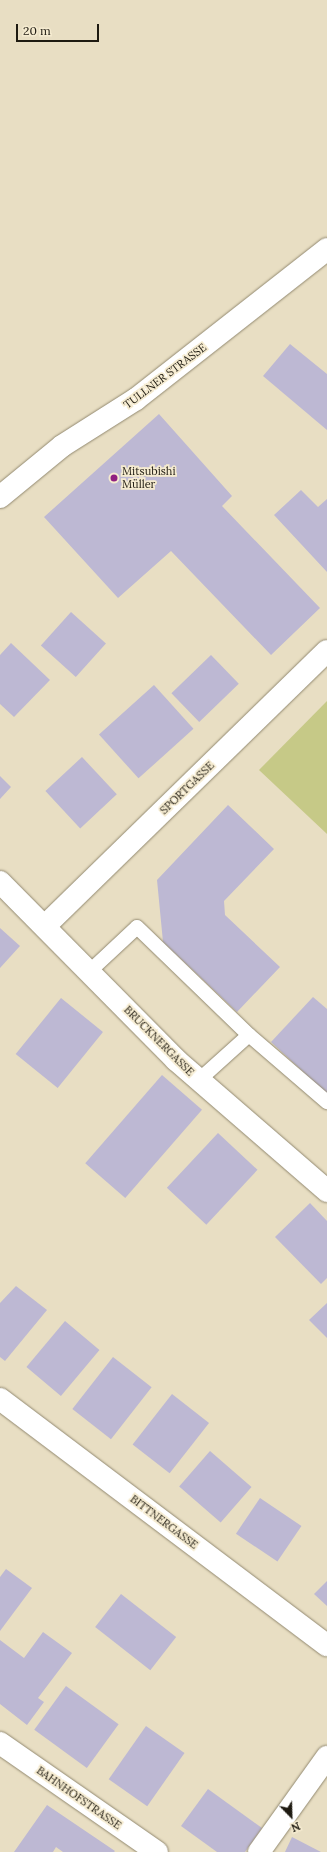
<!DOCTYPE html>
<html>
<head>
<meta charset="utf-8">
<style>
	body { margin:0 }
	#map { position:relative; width:327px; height:1852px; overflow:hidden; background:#e8dec3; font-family:Lora,serif }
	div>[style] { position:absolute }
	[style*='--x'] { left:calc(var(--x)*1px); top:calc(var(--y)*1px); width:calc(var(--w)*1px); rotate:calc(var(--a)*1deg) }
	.green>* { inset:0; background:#c6c987 }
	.building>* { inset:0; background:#bdb8d3; transform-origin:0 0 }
	.roads { filter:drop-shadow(0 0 1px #928970) drop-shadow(0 0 1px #928970) }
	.service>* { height:14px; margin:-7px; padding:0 7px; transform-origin:7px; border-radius:7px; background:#fff }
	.minor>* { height:22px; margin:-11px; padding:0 11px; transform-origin:11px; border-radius:11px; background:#fff }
	.tertiary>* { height:22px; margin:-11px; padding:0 11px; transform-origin:11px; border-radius:11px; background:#fff }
	.secondary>* { height:22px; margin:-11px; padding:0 11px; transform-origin:11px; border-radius:11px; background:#fff }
	.dots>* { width:11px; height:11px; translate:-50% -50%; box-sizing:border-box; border:2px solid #f5ebd0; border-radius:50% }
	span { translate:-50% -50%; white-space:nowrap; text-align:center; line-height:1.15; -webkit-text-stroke:3.5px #f5ebd0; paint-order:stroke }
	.street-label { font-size:11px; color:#1e1a11 }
	.poi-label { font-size:11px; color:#1e1a11 }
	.left { translate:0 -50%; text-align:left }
	.north { position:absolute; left:271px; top:1796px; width:40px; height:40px; -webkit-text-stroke:3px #f5ebd0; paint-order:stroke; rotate:157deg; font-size:11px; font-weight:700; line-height:16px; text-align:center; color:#1e1a11 }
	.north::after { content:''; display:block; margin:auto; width:14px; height:18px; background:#1e1a11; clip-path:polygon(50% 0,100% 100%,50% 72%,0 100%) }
	.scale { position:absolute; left:16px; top:24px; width:83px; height:18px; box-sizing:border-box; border:2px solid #1e1a11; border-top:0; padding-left:5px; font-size:12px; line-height:14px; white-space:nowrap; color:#1e1a11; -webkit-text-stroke:3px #f5ebd0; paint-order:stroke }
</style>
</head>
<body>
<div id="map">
	<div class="green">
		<i style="clip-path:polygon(327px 701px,327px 834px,259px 770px)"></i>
	</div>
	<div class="building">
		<i style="clip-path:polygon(290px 344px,327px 374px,327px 430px,263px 376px)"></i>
		<i style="clip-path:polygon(159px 414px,232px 496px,222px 506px,320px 608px,271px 655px,171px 551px,118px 598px,44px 517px)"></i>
		<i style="clip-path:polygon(301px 490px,318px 507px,327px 499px,327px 572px,274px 515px)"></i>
		<i style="left:71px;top:612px;width:47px;height:45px;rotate:42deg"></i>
		<i style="clip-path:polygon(11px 643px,50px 680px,14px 717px,0 704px,0 655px)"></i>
		<i style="left:211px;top:655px;width:40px;height:55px;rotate:46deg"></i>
		<i style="left:154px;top:685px;width:59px;height:74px;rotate:48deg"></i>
		<i style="left:82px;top:757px;width:51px;height:50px;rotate:47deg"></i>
		<i style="clip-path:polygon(0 776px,11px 787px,0 799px)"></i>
		<i style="clip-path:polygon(228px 805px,274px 849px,224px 901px,225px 915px,280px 967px,237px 1012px,163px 942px,157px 880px)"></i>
		<i style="clip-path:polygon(0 928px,20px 946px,0 968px)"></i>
		<i style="clip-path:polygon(313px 997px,327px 1009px,327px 1094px,271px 1042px)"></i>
		<i style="left:61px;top:998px;width:54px;height:72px;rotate:39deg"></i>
		<i style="left:162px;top:1075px;width:53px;height:117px;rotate:41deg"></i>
		<i style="left:218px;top:1133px;width:54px;height:75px;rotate:43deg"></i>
		<i style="clip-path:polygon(310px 1203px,327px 1221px,327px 1278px,321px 1284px,275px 1237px)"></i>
		<i style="clip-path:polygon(16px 1286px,47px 1310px,5px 1361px,0 1357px,0 1303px)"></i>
		<i style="clip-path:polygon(327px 1303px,327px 1338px,309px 1320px)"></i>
		<i style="left:65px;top:1321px;width:45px;height:60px;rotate:40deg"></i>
		<i style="left:113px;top:1357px;width:49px;height:66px;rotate:38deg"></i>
		<i style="left:172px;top:1394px;width:47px;height:64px;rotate:38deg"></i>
		<i style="left:210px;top:1451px;width:55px;height:47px;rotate:41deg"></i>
		<i style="left:260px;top:1498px;width:50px;height:43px;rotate:34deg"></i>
		<i style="clip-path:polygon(6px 1569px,32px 1588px,0 1631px,0 1577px)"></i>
		<i style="clip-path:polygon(327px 1581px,327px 1606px,314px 1594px)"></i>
		<i style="left:121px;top:1594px;width:70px;height:42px;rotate:38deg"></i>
		<i style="clip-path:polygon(43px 1632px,72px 1653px,38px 1698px,44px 1702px,27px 1725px,0 1704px,0 1640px,24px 1658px)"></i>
		<i style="left:66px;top:1686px;width:65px;height:54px;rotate:36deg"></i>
		<i style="left:146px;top:1726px;width:47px;height:65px;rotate:35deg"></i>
		<i style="clip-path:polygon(208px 1789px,262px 1828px,245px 1852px,217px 1852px,181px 1826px)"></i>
		<i style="clip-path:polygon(47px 1805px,115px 1851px,114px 1852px,63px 1852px,56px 1847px,53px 1852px,14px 1852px)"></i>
		<i style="clip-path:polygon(292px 1837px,321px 1852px,285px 1852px)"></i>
	</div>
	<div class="roads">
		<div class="service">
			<i style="--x:90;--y:971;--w:64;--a:-43.1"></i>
			<i style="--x:137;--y:927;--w:156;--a:44"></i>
			<i style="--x:249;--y:1035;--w:103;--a:40.7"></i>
			<i style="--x:199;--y:1080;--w:67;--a:-42"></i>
		</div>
		<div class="minor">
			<i style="--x:0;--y:882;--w:250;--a:45.3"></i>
			<i style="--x:176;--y:1060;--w:200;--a:40.9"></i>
			<i style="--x:46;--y:925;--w:392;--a:-44.3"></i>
			<i style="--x:0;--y:1399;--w:409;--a:37"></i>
			<i style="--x:259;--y:1852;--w:117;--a:-54.4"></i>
		</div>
		<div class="tertiary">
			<i style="--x:0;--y:1743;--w:191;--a:34.8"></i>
		</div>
		<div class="secondary">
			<i style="--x:0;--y:497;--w:80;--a:-39.4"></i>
			<i style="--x:62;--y:446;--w:88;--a:-32.4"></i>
			<i style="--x:136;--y:399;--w:243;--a:-38.1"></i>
		</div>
	</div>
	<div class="dots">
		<i style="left:114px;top:478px;background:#902080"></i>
	</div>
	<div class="street-label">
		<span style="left:165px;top:376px;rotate:-37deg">TULLNER STRASSE</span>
		<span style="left:187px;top:788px;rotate:-44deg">SPORTGASSE</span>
		<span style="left:159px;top:1041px;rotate:45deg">BRUCKNERGASSE</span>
		<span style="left:164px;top:1522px;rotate:37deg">BITTNERGASSE</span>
		<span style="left:79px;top:1798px;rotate:35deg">BAHNHOFSTRASSE</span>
	</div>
	<div class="poi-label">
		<span class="left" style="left:122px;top:478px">Mitsubishi<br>Müller</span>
	</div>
	<div class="north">N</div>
	<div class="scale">20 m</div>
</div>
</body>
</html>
